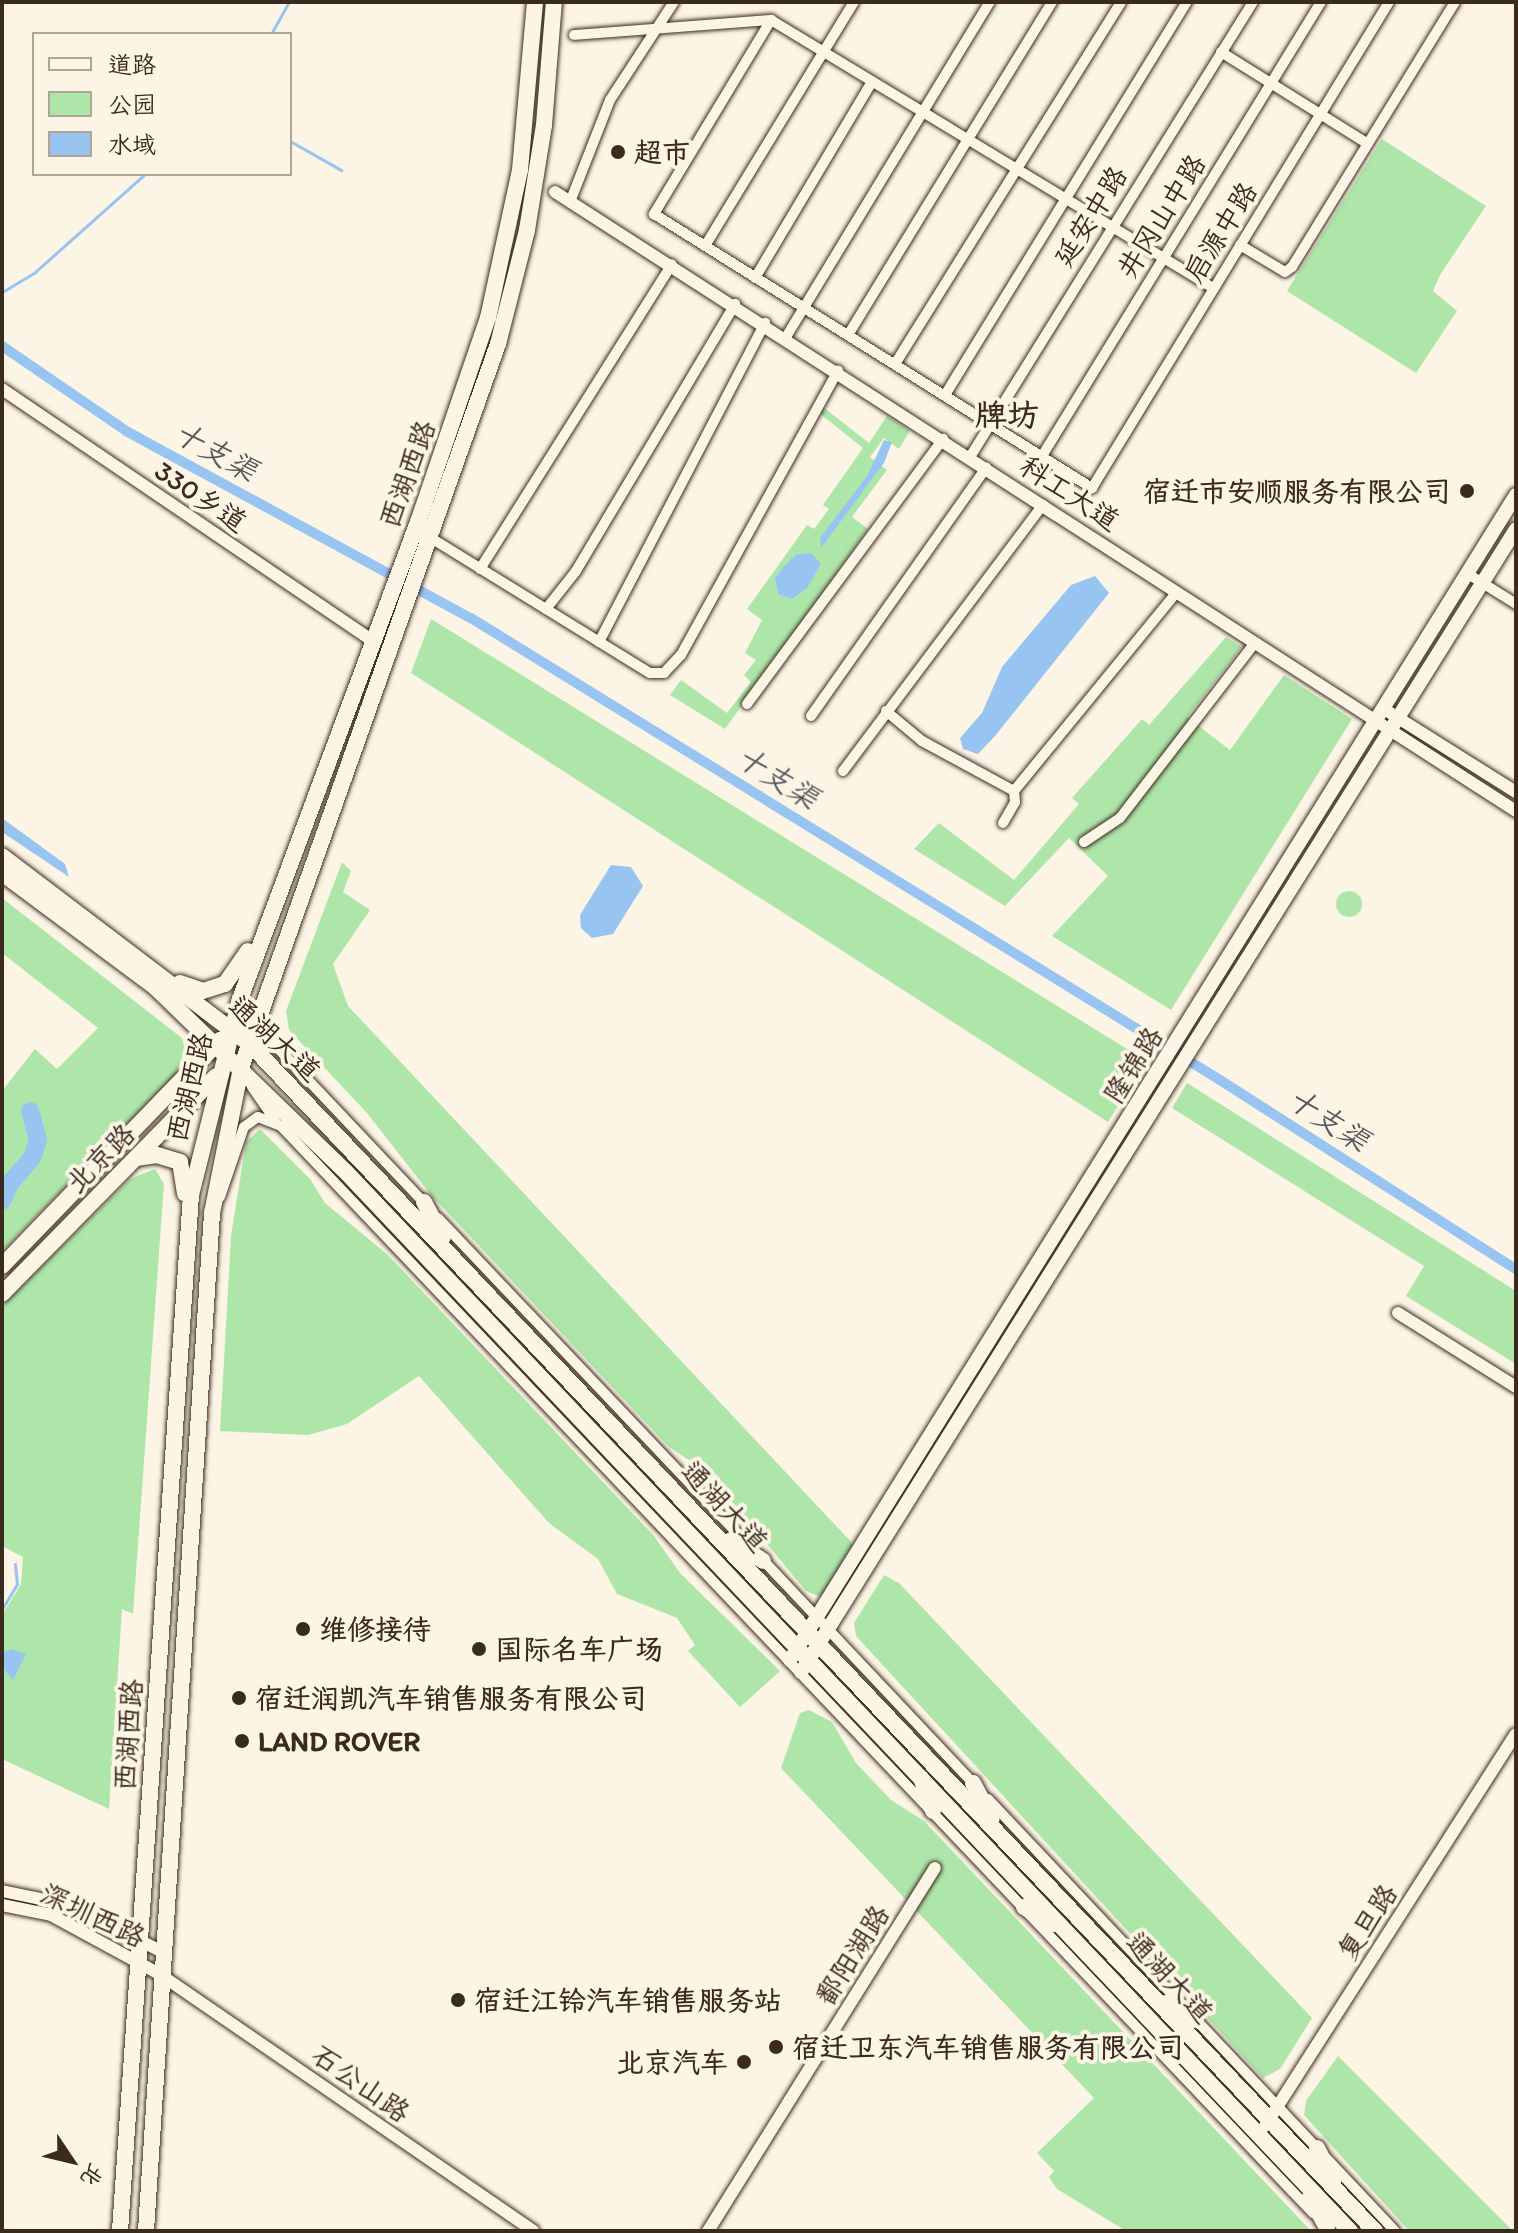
<!DOCTYPE html>
<html>
<head>
<meta charset="utf-8">
<style>
	body { margin:0 }
	#map { position:relative; width:1518px; height:2233px; overflow:hidden; background:#fcf5e5; font-family:Itim,"LXGW WenKai TC",sans-serif }
	div>[style] { position:absolute }
	[style*='--x'] { left:calc(var(--x)*1px); top:calc(var(--y)*1px); width:calc(var(--w)*1px); rotate:calc(var(--a)*1deg) }
	.green>* { inset:0; background:#aee6aa }
	.round { border-radius:50% }
	.water>* { inset:0; background:#98c4f2 }
	.stream>* { height:3px; margin:-1.5px; padding:0 1.5px; transform-origin:1.5px; border-radius:1.5px; background:#98c4f2 }
	.canal>* { height:10px; margin:-5px; padding:0 5px; transform-origin:5px; border-radius:5px; background:#98c4f2 }
	.river>* { height:18px; margin:-9px; padding:0 9px; transform-origin:9px; border-radius:9px; background:#98c4f2 }
	.roads { filter:drop-shadow(0 0 2px #3b2a1e) drop-shadow(0 0 2px #3b2a1e) }
	.minor>* { height:10px; margin:-5px; padding:0 5px; transform-origin:5px; border-radius:5px; background:#fcf5e5 }
	.tertiary>* { height:12px; margin:-6px; padding:0 6px; transform-origin:6px; border-radius:6px; background:#fcf5e5 }
	.secondary>* { height:14px; margin:-7px; padding:0 7px; transform-origin:7px; border-radius:7px; background:#fcf5e5 }
	.primary>* { height:16px; margin:-8px; padding:0 8px; transform-origin:8px; border-radius:8px; background:#fcf5e5 }
	.dots>* { width:22px; height:22px; translate:-50% -50%; box-sizing:border-box; border:4px solid #fcf5e5; border-radius:50% }
	span { translate:-50% -50%; white-space:nowrap; text-align:center; line-height:1.15; -webkit-text-stroke:8px #fcf5e5; paint-order:stroke }
	.poi-label { font-size:28px; color:#3b2a1e; font-weight:700 }
	.left { translate:0 -50%; text-align:left }
	.right { translate:-100% -50%; text-align:right }
	.street-label { font-size:28px; color:#3b2a1e }
	.water-label { font-size:30px; color:#57585e; font-style:italic }
	.quarter-label { font-size:32px; color:#3b2a1e; font-weight:700 }
	.frame { position:absolute; inset:0; border:4px solid #3b2a1e; pointer-events:none }
	.legend { position:absolute; left:32px; top:32px; width:260px; height:144px; box-sizing:border-box; background:#fcf5e5; border:2px solid #afa495; margin:0; padding:10px 14px; list-style:none; font-size:24px; color:#3b2a1e }
	.legend li { display:flex; align-items:center; gap:16px; height:40px }
	.legend b { width:40px; border:2px solid #afa495 }
	.north { position:absolute; left:32px; top:2121px; width:80px; height:80px; -webkit-text-stroke:6px #fcf5e5; paint-order:stroke; rotate:125deg; font-size:22px; font-weight:700; line-height:32px; text-align:center; color:#3b2a1e }
	.north::after { content:''; display:block; margin:auto; width:28px; height:36px; background:#3b2a1e; clip-path:polygon(50% 0,100% 100%,50% 72%,0 100%) }
</style>
</head>
<body>
<div id="map">
	<div class="green">
		<i style="clip-path:polygon(1382px 139px,1486px 206px,1440px 275px,1433px 291px,1457px 311px,1416px 373px,1287px 291px)"></i>
		<i style="clip-path:polygon(823px 407px,869px 443px,887px 416px,910px 431px,899px 449px,884px 438px,870px 457px,887px 470px,852px 517px,868px 529px,725px 729px,670px 695px,681px 680px,727px 713px,751px 682px,744px 675px,756px 660px,745px 653px,762px 620px,747px 609px,807px 525px,814px 529px,829px 509px,823px 505px,863px 448px,819px 413px)"></i>
		<i style="clip-path:polygon(431px 619px,1140px 1057px,1140px 1070px,1108px 1122px,411px 673px)"></i>
		<i style="clip-path:polygon(1226px 637px,1242px 647px,1187px 717px,1230px 750px,1284px 675px,1352px 719px,1171px 1010px,1052px 936px,1108px 876px,1069px 838px,1005px 906px,914px 849px,939px 823px,1014px 880px,1079px 804px,1072px 798px,1142px 719px,1149px 725px)"></i>
		<i style="clip-path:polygon(342px 862px,351px 871px,343px 892px,370px 910px,333px 964px,348px 1006px,854px 1545px,825px 1592px,819px 1596px,806px 1591px,709px 1474px,668px 1446px,431px 1195px,367px 1113px,289px 1030px,286px 1011px)"></i>
		<i class="round" style="left:1336px;top:891px;width:26px;height:26px"></i>
		<i style="clip-path:polygon(2px 898px,182px 1038px,185px 1050px,175px 1075px,2px 1251px,2px 1091px,35px 1049px,57px 1069px,98px 1028px,2px 953px)"></i>
		<i style="clip-path:polygon(1187px 1083px,1516px 1291px,1516px 1364px,1406px 1296px,1424px 1266px,1172px 1108px)"></i>
		<i style="clip-path:polygon(260px 1129px,310px 1179px,325px 1203px,388px 1255px,654px 1536px,680px 1573px,780px 1671px,740px 1707px,688px 1651px,695px 1645px,677px 1618px,617px 1594px,598px 1559px,549px 1523px,419px 1376px,347px 1424px,308px 1435px,220px 1431px,231px 1236px,246px 1142px)"></i>
		<i style="clip-path:polygon(155px 1169px,164px 1184px,160px 1239px,133px 1614px,122px 1609px,109px 1809px,2px 1759px,2px 1615px,21px 1584px,23px 1557px,2px 1546px,2px 1306px,130px 1179px)"></i>
		<i style="clip-path:polygon(884px 1575px,899px 1583px,1312px 2018px,1280px 2069px,1263px 2078px,856px 1636px,854px 1623px)"></i>
		<i style="clip-path:polygon(809px 1710px,832px 1722px,856px 1763px,891px 1800px,924px 1821px,1311px 2231px,1126px 2231px,1057px 2189px,1049px 2177px,1054px 2171px,1037px 2153px,1094px 2098px,781px 1768px,800px 1713px)"></i>
		<i style="clip-path:polygon(1338px 2056px,1513px 2231px,1409px 2231px,1304px 2115px,1306px 2101px)"></i>
	</div>
	<div class="water">
		<i style="clip-path:polygon(884px 440px,892px 442px,884px 463px,821px 548px,820px 538px,867px 476px)"></i>
		<i style="clip-path:polygon(811px 553px,821px 564px,807px 588px,792px 599px,778px 594px,775px 578px,785px 565px,797px 554px)"></i>
		<i style="clip-path:polygon(1095px 576px,1109px 593px,995px 736px,978px 754px,963px 749px,960px 738px,982px 713px,1002px 667px,1071px 585px)"></i>
		<i style="clip-path:polygon(2px 818px,65px 864px,69px 877px,2px 832px)"></i>
		<i style="clip-path:polygon(611px 865px,631px 867px,643px 886px,613px 934px,592px 938px,581px 928px,580px 915px)"></i>
		<i style="clip-path:polygon(11px 1649px,26px 1654px,13px 1680px,2px 1667px,2px 1653px)"></i>
	</div>
	<div class="stream">
		<i style="--x:271;--y:34;--w:37;--a:-61"></i>
		<i style="--x:290;--y:141;--w:59;--a:29.6"></i>
		<i style="--x:2;--y:292;--w:39;--a:-31"></i>
		<i style="--x:35;--y:272;--w:147;--a:-41.7"></i>
		<i style="--x:2;--y:1609;--w:29;--a:-59"></i>
		<i style="--x:17;--y:1584;--w:20;--a:-96"></i>
	</div>
	<div class="canal">
		<i style="--x:2;--y:346;--w:150;--a:34.4"></i>
		<i style="--x:126;--y:431;--w:392;--a:28.5"></i>
		<i style="--x:471;--y:618;--w:880;--a:31.67"></i>
		<i style="--x:1220;--y:1080;--w:351;--a:32.6"></i>
	</div>
	<div class="river">
		<i style="--x:2;--y:1201;--w:21;--a:-65"></i>
		<i style="--x:11;--y:1182;--w:32;--a:-49"></i>
		<i style="--x:32;--y:1158;--w:19;--a:-72"></i>
		<i style="--x:38;--y:1140;--w:30;--a:-105"></i>
	</div>
	<div class="roads">
		<div class="minor">
			<i style="--x:771;--y:20;--w:227;--a:121.1"></i>
			<i style="--x:654;--y:214;--w:517;--a:32.03"></i>
			<i style="--x:1092;--y:488;--w:570;--a:-58.57"></i>
			<i style="--x:574;--y:35;--w:198;--a:-4.4"></i>
			<i style="--x:771;--y:20;--w:517;--a:31.23"></i>
			<i style="--x:1221;--y:52;--w:173;--a:32"></i>
			<i style="--x:572;--y:197;--w:104;--a:-68.6"></i>
			<i style="--x:610;--y:100;--w:117;--a:-56.9"></i>
			<i style="--x:1240;--y:245;--w:52;--a:31"></i>
			<i style="--x:1285;--y:272;--w:9;--a:-36"></i>
			<i style="--x:1292;--y:267;--w:311;--a:-58.4"></i>
			<i style="--x:705;--y:246;--w:286;--a:-58.6"></i>
			<i style="--x:755;--y:278;--w:228;--a:-59.2"></i>
			<i style="--x:848;--y:335;--w:391;--a:-58.5"></i>
			<i style="--x:786;--y:337;--w:392;--a:-58.7"></i>
			<i style="--x:895;--y:364;--w:426;--a:-58"></i>
			<i style="--x:945;--y:395;--w:462;--a:-58.4"></i>
			<i style="--x:1042;--y:456;--w:533;--a:-58.43"></i>
			<i style="--x:970;--y:457;--w:536;--a:-58.12"></i>
			<i style="--x:431;--y:538;--w:257;--a:31.7"></i>
			<i style="--x:650;--y:673;--w:14;--a:0"></i>
			<i style="--x:664;--y:673;--w:25;--a:-47"></i>
			<i style="--x:681;--y:655;--w:325;--a:-61.1"></i>
			<i style="--x:480;--y:569;--w:360;--a:-57.8"></i>
			<i style="--x:1468;--y:574;--w:57;--a:32"></i>
			<i style="--x:546;--y:609;--w:48;--a:-51.7"></i>
			<i style="--x:576;--y:571;--w:311;--a:-59.2"></i>
			<i style="--x:599;--y:642;--w:360;--a:-62.5"></i>
			<i style="--x:747;--y:704;--w:330;--a:-53.5"></i>
			<i style="--x:886;--y:711;--w:47;--a:39.8"></i>
			<i style="--x:922;--y:741;--w:105;--a:28.5"></i>
			<i style="--x:811;--y:716;--w:304;--a:-54.8"></i>
			<i style="--x:843;--y:771;--w:333;--a:-53.1"></i>
			<i style="--x:1003;--y:823;--w:24;--a:-60"></i>
			<i style="--x:1015;--y:802;--w:11;--a:-95"></i>
			<i style="--x:1014;--y:791;--w:257;--a:-50.7"></i>
			<i style="--x:1084;--y:842;--w:43;--a:-33.7"></i>
			<i style="--x:1120;--y:818;--w:221;--a:-52.4"></i>
			<i style="--x:256;--y:1025;--w:249;--a:46.6"></i>
			<i style="--x:252;--y:1087;--w:40;--a:55.1"></i>
			<i style="--x:220;--y:1197;--w:74;--a:-71.1"></i>
			<i style="--x:244;--y:1127;--w:17;--a:-36"></i>
			<i style="--x:258;--y:1117;--w:25;--a:21"></i>
			<i style="--x:281;--y:1126;--w:1499;--a:46.49"></i>
			<i style="--x:438;--y:1218;--w:448;--a:46.5"></i>
			<i style="--x:760;--y:1557;--w:316;--a:46.7"></i>
			<i style="--x:988;--y:1799;--w:594;--a:46.71"></i>
		</div>
		<div class="tertiary">
			<i style="--x:555;--y:192;--w:1143;--a:32.79"></i>
			<i style="--x:2;--y:389;--w:450;--a:34.2"></i>
			<i style="--x:1384;--y:709;--w:156;--a:32.2"></i>
			<i style="--x:1398;--y:1313;--w:139;--a:32.1"></i>
			<i style="--x:2;--y:1891;--w:68;--a:11.8"></i>
			<i style="--x:69;--y:1905;--w:105;--a:26.6"></i>
			<i style="--x:2;--y:1905;--w:50;--a:11.5"></i>
			<i style="--x:51;--y:1915;--w:125;--a:28.6"></i>
			<i style="--x:161;--y:1975;--w:452;--a:34.5"></i>
			<i style="--x:1265;--y:2126;--w:465;--a:-57.4"></i>
			<i style="--x:708;--y:2231;--w:428;--a:-58"></i>
		</div>
		<div class="secondary">
			<i style="--x:790;--y:1660;--w:1373;--a:-58.07"></i>
			<i style="--x:801;--y:1672;--w:1348;--a:-57.97"></i>
		</div>
		<div class="primary">
			<i style="--x:2;--y:856;--w:311;--a:37.2"></i>
			<i style="--x:250;--y:1044;--w:1635;--a:46.54"></i>
			<i style="--x:2;--y:873;--w:191;--a:36.7"></i>
			<i style="--x:155;--y:987;--w:264;--a:44.1"></i>
			<i style="--x:345;--y:1171;--w:1461;--a:46.53"></i>
			<i style="--x:180;--y:983;--w:24;--a:19"></i>
			<i style="--x:203;--y:991;--w:23;--a:-18"></i>
			<i style="--x:225;--y:984;--w:40;--a:-55.1"></i>
			<i style="--x:136;--y:1158;--w:21;--a:-8"></i>
			<i style="--x:157;--y:1155;--w:24;--a:17"></i>
			<i style="--x:180;--y:1162;--w:32;--a:81"></i>
			<i style="--x:424;--y:1202;--w:40;--a:62"></i>
			<i style="--x:2;--y:1266;--w:315;--a:-46"></i>
			<i style="--x:2;--y:1294;--w:305;--a:-45.5"></i>
			<i style="--x:731;--y:1540;--w:38;--a:33"></i>
			<i style="--x:921;--y:1778;--w:35;--a:70"></i>
			<i style="--x:973;--y:1783;--w:40;--a:62"></i>
			<i style="--x:1024;--y:1907;--w:34;--a:30"></i>
			<i style="--x:1166;--y:2003;--w:34;--a:30"></i>
			<i style="--x:1317;--y:2148;--w:36;--a:63"></i>
			<i style="--x:1310;--y:2197;--w:35;--a:61"></i>
			<i style="--x:120;--y:2231;--w:1038;--a:-86.08"></i>
			<i style="--x:191;--y:1195;--w:202;--a:-76"></i>
			<i style="--x:240;--y:999;--w:509;--a:-69.54"></i>
			<i style="--x:418;--y:522;--w:216;--a:-71.1"></i>
			<i style="--x:488;--y:318;--w:151;--a:-77.8"></i>
			<i style="--x:520;--y:170;--w:169;--a:-84.9"></i>
			<i style="--x:146;--y:2231;--w:1020;--a:-86.29"></i>
			<i style="--x:212;--y:1213;--w:148;--a:-78.7"></i>
			<i style="--x:241;--y:1068;--w:768;--a:-70.46"></i>
			<i style="--x:498;--y:344;--w:118;--a:-75.7"></i>
			<i style="--x:527;--y:230;--w:106;--a:-80.8"></i>
			<i style="--x:544;--y:125;--w:123;--a:-85.4"></i>
		</div>
	</div>
	<div class="dots">
		<i style="left:618px;top:152px;background:#3b2a1e"></i>
		<i style="left:1467px;top:491px;background:#3b2a1e"></i>
		<i style="left:303px;top:1629px;background:#3b2a1e"></i>
		<i style="left:479px;top:1649px;background:#3b2a1e"></i>
		<i style="left:239px;top:1698px;background:#3b2a1e"></i>
		<i style="left:242px;top:1741px;background:#3b2a1e"></i>
		<i style="left:458px;top:2000px;background:#3b2a1e"></i>
		<i style="left:776px;top:2047px;background:#3b2a1e"></i>
		<i style="left:744px;top:2062px;background:#3b2a1e"></i>
	</div>
	<div class="poi-label">
		<span class="left" style="left:634px;top:152px">超市</span>
		<span class="right" style="left:1451px;top:491px">宿迁市安顺服务有限公司</span>
		<span class="left" style="left:319px;top:1629px">维修接待</span>
		<span class="left" style="left:495px;top:1649px">国际名车广场</span>
		<span class="left" style="left:255px;top:1698px">宿迁润凯汽车销售服务有限公司</span>
		<span class="left" style="left:258px;top:1741px">LAND ROVER</span>
		<span class="left" style="left:474px;top:2000px">宿迁江铃汽车销售服务站</span>
		<span class="left" style="left:792px;top:2047px">宿迁卫东汽车销售服务有限公司</span>
		<span class="right" style="left:728px;top:2062px">北京汽车</span>
	</div>
	<div class="street-label">
		<span style="left:1090px;top:216px;rotate:-58deg">延安中路</span>
		<span style="left:1161px;top:216px;rotate:-58deg">井冈山中路</span>
		<span style="left:1220px;top:232px;rotate:-58deg">启源中路</span>
		<span style="left:407px;top:474px;rotate:-70deg">西湖西路</span>
		<span style="left:1070px;top:493px;rotate:33deg">科工大道</span>
		<span style="left:201px;top:496px;rotate:34deg">330乡道</span>
		<span style="left:275px;top:1038px;rotate:42deg">通湖大道</span>
		<span style="left:1133px;top:1065px;rotate:-58deg">隆锦路</span>
		<span style="left:189px;top:1087px;rotate:-76deg">西湖西路</span>
		<span style="left:100px;top:1158px;rotate:-45deg">北京路</span>
		<span style="left:725px;top:1506px;rotate:47deg">通湖大道</span>
		<span style="left:128px;top:1735px;rotate:-86deg">西湖西路</span>
		<span style="left:93px;top:1915px;rotate:25deg">深圳西路</span>
		<span style="left:1367px;top:1922px;rotate:-57deg">复旦路</span>
		<span style="left:852px;top:1955px;rotate:-58deg">鄱阳湖路</span>
		<span style="left:1170px;top:1977px;rotate:47deg">通湖大道</span>
		<span style="left:361px;top:2083px;rotate:35deg">石公山路</span>
	</div>
	<div class="water-label">
		<span style="left:215px;top:452px;rotate:29deg">十支渠</span>
		<span style="left:777px;top:778px;rotate:32deg">十支渠</span>
		<span style="left:1328px;top:1120px;rotate:33deg">十支渠</span>
	</div>
	<div class="quarter-label">
		<span style="left:1007px;top:415px">牌坊</span>
	</div>
	<div class="frame"></div>
	<ul class="legend">
	<li><b style="height:10px;background:#fcf5e5"></b>道路</li>
	<li><b style="height:22px;background:#aee6aa"></b>公园</li>
	<li><b style="height:22px;background:#98c4f2"></b>水域</li>
	</ul>
	<div class="north">北</div>
</div>
</body>
</html>
